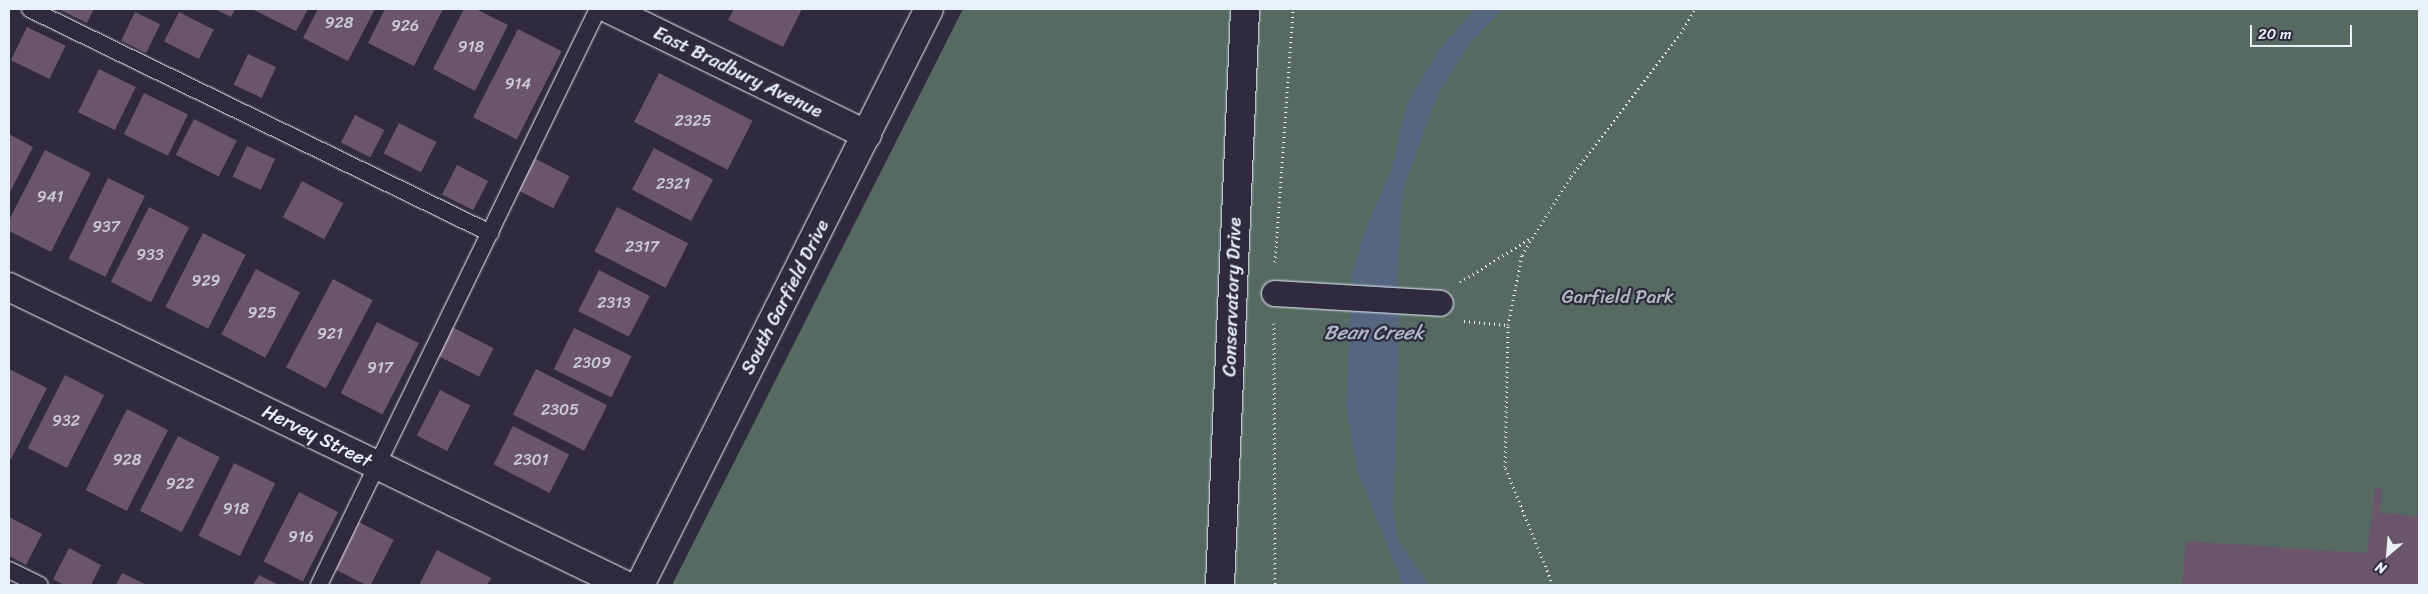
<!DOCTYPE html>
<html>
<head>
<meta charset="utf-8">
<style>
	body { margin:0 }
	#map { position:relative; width:2428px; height:594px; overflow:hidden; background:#2f2a3d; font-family:Sriracha,sans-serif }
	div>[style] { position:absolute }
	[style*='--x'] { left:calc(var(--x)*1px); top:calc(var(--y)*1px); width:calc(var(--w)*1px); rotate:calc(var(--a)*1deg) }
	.green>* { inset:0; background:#576a62 }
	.water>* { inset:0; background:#566580 }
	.building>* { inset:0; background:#6a556a; transform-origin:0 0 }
	.path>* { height:3px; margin-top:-1.5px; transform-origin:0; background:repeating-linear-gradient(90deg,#e8f1f8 0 1px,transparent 0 5px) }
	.roads { filter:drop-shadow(0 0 1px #e8f1f8) drop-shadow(0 0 1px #e8f1f8) }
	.service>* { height:16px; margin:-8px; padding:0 8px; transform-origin:8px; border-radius:8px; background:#2f2a3d }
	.pedestrian>* { height:25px; margin:-12.5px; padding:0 12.5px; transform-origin:12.5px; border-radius:12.5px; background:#2f2a3d }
	.minor>* { height:28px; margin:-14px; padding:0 14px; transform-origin:14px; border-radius:14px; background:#2f2a3d }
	span { translate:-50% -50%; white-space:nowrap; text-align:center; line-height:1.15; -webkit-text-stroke:4.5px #2f2a3d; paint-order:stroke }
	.number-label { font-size:16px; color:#c8cad4 }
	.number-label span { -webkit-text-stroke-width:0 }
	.street-label { font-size:19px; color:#e8f1f8 }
	.park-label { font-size:19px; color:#aebbbc }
	.water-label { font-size:20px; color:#aeb9c8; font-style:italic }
	.frame { position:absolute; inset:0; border:10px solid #e8f1f8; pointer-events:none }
	.north { position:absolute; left:2363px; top:529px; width:50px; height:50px; -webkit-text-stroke:4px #2f2a3d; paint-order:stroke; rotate:207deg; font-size:14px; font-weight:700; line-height:20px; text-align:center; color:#e8f1f8 }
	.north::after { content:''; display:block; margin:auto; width:18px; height:22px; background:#e8f1f8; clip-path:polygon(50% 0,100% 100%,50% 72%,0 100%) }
	.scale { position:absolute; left:2250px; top:25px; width:102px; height:22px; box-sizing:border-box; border:2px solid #e8f1f8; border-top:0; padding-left:6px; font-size:15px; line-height:18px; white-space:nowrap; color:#e8f1f8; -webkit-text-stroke:4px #2f2a3d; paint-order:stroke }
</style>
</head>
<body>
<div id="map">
	<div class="green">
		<i style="clip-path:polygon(963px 9px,2419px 9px,2419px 585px,672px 585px)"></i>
	</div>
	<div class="water">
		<i style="clip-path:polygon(1475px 9px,1503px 9px,1470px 43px,1438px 93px,1403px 189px,1397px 274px,1399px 333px,1393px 509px,1397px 539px,1429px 585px,1403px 585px,1358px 472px,1351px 435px,1346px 406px,1352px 276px,1365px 230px,1392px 168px,1407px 103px,1440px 48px)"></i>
	</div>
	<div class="building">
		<i style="clip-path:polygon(58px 9px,94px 9px,87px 23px)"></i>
		<i style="clip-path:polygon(215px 9px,235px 9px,231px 17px)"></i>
		<i style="clip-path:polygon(252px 9px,308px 9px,296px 31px)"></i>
		<i style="clip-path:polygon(318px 9px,375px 9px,348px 61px,303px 38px)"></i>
		<i style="clip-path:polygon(385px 9px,443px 9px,414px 66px,368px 43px)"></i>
		<i style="clip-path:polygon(464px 9px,476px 9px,508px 25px,475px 91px,433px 69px)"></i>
		<i style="clip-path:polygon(734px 9px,802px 9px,783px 47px,728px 20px)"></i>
		<i style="left:135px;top:12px;width:28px;height:32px;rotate:26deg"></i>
		<i style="left:179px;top:12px;width:39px;height:33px;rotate:27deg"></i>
		<i style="left:27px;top:27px;width:43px;height:37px;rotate:26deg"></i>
		<i style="left:518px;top:29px;width:49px;height:99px;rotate:27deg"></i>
		<i style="left:248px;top:54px;width:31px;height:34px;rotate:25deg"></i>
		<i style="left:99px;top:69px;width:41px;height:48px;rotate:26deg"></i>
		<i style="left:659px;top:73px;width:105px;height:55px;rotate:27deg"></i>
		<i style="left:144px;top:93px;width:49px;height:46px;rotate:26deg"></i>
		<i style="left:355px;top:115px;width:33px;height:31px;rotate:27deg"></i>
		<i style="left:194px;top:119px;width:48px;height:40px;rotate:27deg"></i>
		<i style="left:399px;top:123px;width:42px;height:34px;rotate:27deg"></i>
		<i style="clip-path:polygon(9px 134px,33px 147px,9px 194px)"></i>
		<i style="left:247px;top:146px;width:31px;height:34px;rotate:25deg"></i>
		<i style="left:654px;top:148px;width:67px;height:47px;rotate:28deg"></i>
		<i style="clip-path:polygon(45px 150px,91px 173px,51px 252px,9px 231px,9px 220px)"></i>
		<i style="left:534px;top:158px;width:40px;height:36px;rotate:27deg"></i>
		<i style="left:457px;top:165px;width:35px;height:33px;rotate:27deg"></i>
		<i style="left:108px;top:178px;width:41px;height:90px;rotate:26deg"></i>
		<i style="left:302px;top:181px;width:47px;height:41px;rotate:28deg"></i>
		<i style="left:149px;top:207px;width:45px;height:84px;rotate:27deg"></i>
		<i style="left:617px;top:207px;width:80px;height:50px;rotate:27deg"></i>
		<i style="left:203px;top:233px;width:48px;height:83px;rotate:27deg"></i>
		<i style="left:256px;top:269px;width:50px;height:74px;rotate:28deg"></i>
		<i style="left:599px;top:270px;width:57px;height:46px;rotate:27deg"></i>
		<i style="left:333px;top:279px;width:45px;height:100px;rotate:28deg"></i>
		<i style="left:377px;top:322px;width:47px;height:80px;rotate:27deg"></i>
		<i style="left:450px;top:326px;width:49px;height:32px;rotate:27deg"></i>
		<i style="left:574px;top:328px;width:64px;height:46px;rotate:26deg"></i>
		<i style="clip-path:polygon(9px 369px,47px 388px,11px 459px,9px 458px)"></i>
		<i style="left:536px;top:369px;width:80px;height:51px;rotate:27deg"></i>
		<i style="left:65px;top:375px;width:44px;height:82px;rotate:27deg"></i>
		<i style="left:440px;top:390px;width:34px;height:51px;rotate:27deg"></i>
		<i style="left:127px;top:409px;width:46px;height:91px;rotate:27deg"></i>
		<i style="left:513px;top:426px;width:63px;height:43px;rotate:27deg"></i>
		<i style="left:178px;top:436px;width:47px;height:84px;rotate:27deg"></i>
		<i style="left:234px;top:463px;width:46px;height:81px;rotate:26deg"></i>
		<i style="clip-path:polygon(2382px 488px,2380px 513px,2419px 516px,2419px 585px,2182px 585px,2186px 541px,2367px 553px,2375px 489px)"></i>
		<i style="left:299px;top:492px;width:44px;height:78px;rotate:27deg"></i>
		<i style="clip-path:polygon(9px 517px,42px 534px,26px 565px,9px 556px)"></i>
		<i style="left:359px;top:522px;width:39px;height:53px;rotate:27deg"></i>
		<i style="clip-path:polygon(69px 548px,101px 565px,91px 585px,64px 585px,53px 579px)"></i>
		<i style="clip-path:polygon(437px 550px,491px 578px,487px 585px,419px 585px)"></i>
		<i style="clip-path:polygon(122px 573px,147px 585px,116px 585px)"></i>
		<i style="clip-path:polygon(259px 575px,279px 585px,253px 585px)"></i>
	</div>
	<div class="path">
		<i style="--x:1275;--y:262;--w:254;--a:-85.9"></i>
		<i style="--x:1460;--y:282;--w:84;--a:-31.8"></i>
		<i style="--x:1464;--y:321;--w:44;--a:5.2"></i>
		<i style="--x:1274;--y:323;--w:262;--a:89.8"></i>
		<i style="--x:1553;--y:585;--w:127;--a:-112.1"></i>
		<i style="--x:1505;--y:467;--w:142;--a:-88.8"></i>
		<i style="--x:1508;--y:325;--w:71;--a:-78.7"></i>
		<i style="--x:1522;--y:255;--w:93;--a:-58.2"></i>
		<i style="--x:1571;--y:176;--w:180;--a:-52.4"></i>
		<i style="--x:1681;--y:33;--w:28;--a:-60"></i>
	</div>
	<div class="roads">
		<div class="service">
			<i style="--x:30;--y:9;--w:512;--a:25.96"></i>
			<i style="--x:9;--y:570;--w:34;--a:26"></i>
			<i style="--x:319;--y:585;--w:640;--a:-64.16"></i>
		</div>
		<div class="pedestrian">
			<i style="--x:1274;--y:293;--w:166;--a:3.4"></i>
		</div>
		<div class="minor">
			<i style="--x:609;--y:9;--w:287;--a:26"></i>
			<i style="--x:9;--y:287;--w:684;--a:25.82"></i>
			<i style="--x:640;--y:585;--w:644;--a:-63.36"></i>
			<i style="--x:1220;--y:585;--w:577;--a:-87.51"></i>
		</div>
	</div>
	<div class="number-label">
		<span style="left:339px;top:23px">928</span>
		<span style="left:405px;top:26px">926</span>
		<span style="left:471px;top:47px">918</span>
		<span style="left:518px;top:84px">914</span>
		<span style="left:693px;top:121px">2325</span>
		<span style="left:673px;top:184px">2321</span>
		<span style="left:50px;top:197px">941</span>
		<span style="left:106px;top:227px">937</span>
		<span style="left:642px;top:247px">2317</span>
		<span style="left:150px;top:255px">933</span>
		<span style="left:206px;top:281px">929</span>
		<span style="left:614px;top:303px">2313</span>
		<span style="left:262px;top:313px">925</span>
		<span style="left:330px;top:334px">921</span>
		<span style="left:592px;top:363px">2309</span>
		<span style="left:380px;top:368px">917</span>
		<span style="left:560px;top:410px">2305</span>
		<span style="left:66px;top:421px">932</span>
		<span style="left:127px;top:460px">928</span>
		<span style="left:531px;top:460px">2301</span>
		<span style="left:180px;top:484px">922</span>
		<span style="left:236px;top:509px">918</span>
		<span style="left:301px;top:537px">916</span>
	</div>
	<div class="street-label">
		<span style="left:738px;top:72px;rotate:26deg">East Bradbury Avenue</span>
		<span style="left:785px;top:297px;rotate:-63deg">South Garfield Drive</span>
		<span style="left:1232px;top:297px;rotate:-88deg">Conservatory Drive</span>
		<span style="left:317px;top:436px;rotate:26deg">Hervey Street</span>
	</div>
	<div class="park-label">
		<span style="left:1618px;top:297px">Garfield Park</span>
	</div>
	<div class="water-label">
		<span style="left:1374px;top:332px">Bean Creek</span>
	</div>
	<div class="frame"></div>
	<div class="north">N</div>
	<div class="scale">20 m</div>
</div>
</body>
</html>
